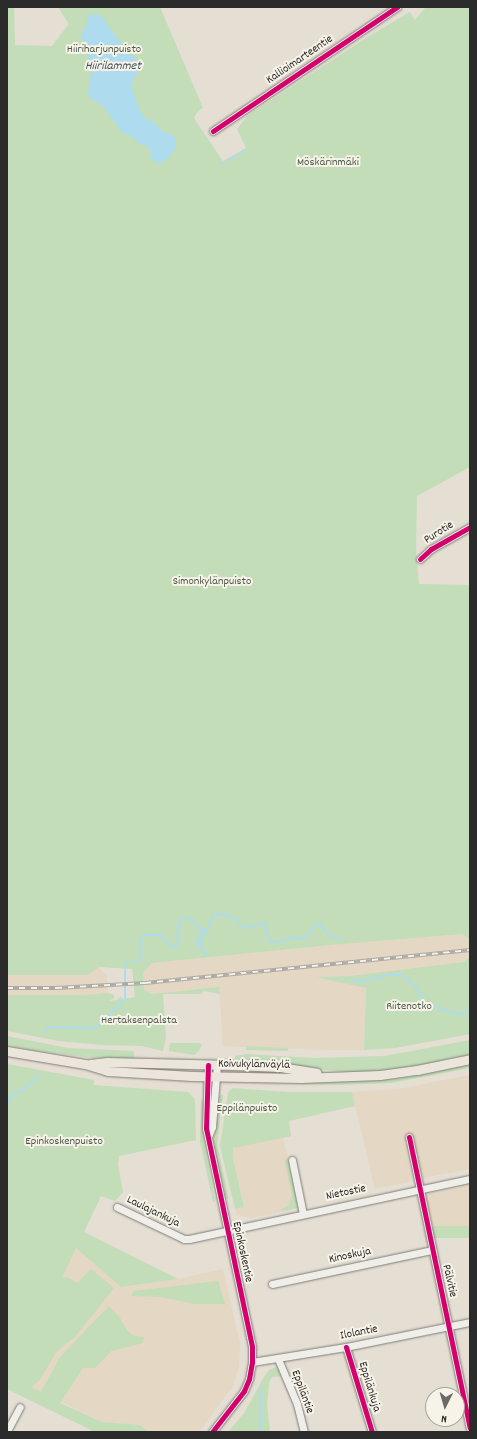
<!DOCTYPE html>
<html>
<head>
<meta charset="utf-8">
<style>
	body { margin:0 }
	#map { position:relative; width:477px; height:1439px; overflow:hidden; background:#e4ded3; font-family:Dekko,sans-serif }
	div>[style] { position:absolute }
	[style*='--x'] { left:calc(var(--x)*1px); top:calc(var(--y)*1px); width:calc(var(--w)*1px); rotate:calc(var(--a)*1deg) }
	.built>* { inset:0; background:#e4d7c3 }
	.green>* { inset:0; background:#c2ddb7; transform-origin:0 0 }
	.water>* { inset:0; background:#afdbee }
	.stream>* { height:2px; margin:-1px; padding:0 1px; transform-origin:1px; border-radius:1px; background:#afdbee }
	.roads { filter:drop-shadow(0 0 1px #7e7c77) drop-shadow(0 0 1px #7e7c77) }
	.minor>* { height:7px; margin:-3.5px; padding:0 3.5px; transform-origin:3.5px; border-radius:3.5px; background:#f0eee9 }
	.major>* { height:9px; margin:-4.5px; padding:0 4.5px; transform-origin:4.5px; border-radius:4.5px; background:#ebe5dc }
	.rail>* { height:3.5px; margin-top:-1.75px; transform-origin:0; background:repeating-linear-gradient(90deg,#f7f3e8 0 6px,#acaaa7 0 12px); box-sizing:border-box; border-block:1px solid #acaaa7 }
	.cycleway>* { height:5px; margin:-2.5px; padding:0 2.5px; transform-origin:2.5px; border-radius:2.5px; background:#d6006c }
	span { translate:-50% -50%; white-space:nowrap; text-align:center; line-height:1.15; -webkit-text-stroke:4px #f7f3e8; paint-order:stroke }
	.park-label { font-size:12px; color:#4a5848 }
	.street-label { font-size:12px; color:#2b2b2b }
	.water-label { font-size:13px; color:#46575f; font-style:italic }
	.frame { position:absolute; inset:0; border:8px solid #2b2b2b; pointer-events:none }
	.north { position:absolute; left:425px; top:1387px; width:40px; height:40px; box-sizing:border-box; background:#f7f3e8; border:1px solid #a5a39c; border-radius:50%; rotate:185deg; font-size:11px; font-weight:700; line-height:16px; text-align:center; color:#2b2b2b }
	.north::after { content:''; display:block; margin:auto; width:14px; height:18px; background:#6c6a66; clip-path:polygon(50% 0,100% 100%,50% 72%,0 100%) }
</style>
</head>
<body>
<div id="map">
	<div class="built">
		<i style="clip-path:polygon(462px 934px,470px 939px,470px 956px,464px 962px,350px 976px,318px 977px,366px 988px,364px 1050px,327px 1050px,223px 1046px,219px 987px,153px 994px,144px 990px,143px 973px,152px 963px,331px 945px)"></i>
		<i style="clip-path:polygon(93px 961px,107px 976px,108px 993px,96px 1003px,7px 1001px,7px 965px)"></i>
		<i style="clip-path:polygon(470px 1075px,470px 1169px,423px 1178px,412px 1135px,404px 1137px,412px 1180px,409px 1182px,375px 1189px,352px 1092px,398px 1089px)"></i>
		<i style="clip-path:polygon(288px 1121px,291px 1136px,283px 1138px,298px 1203px,291px 1210px,251px 1218px,237px 1215px,235px 1209px,244px 1206px,233px 1158px,233px 1148px)"></i>
		<i style="clip-path:polygon(470px 1185px,470px 1226px,434px 1234px,425px 1197px,428px 1194px)"></i>
		<i style="clip-path:polygon(76px 1248px,121px 1287px,178px 1279px,223px 1269px,240px 1344px,239px 1367px,233px 1386px,199px 1432px,148px 1432px,140px 1425px,102px 1422px,31px 1387px,39px 1381px,7px 1336px,61px 1278px)"></i>
	</div>
	<div class="green">
		<i style="clip-path:polygon(7px 7px,14px 7px,15px 45px,52px 46px,69px 24px,58px 7px,160px 7px,203px 108px,198px 111px,194px 117px,197px 123px,223px 161px,246px 148px,237px 129px,247px 116px,366px 38px,410px 12px,415px 20px,426px 7px,470px 7px,470px 467px,417px 496px,416px 552px,419px 584px,470px 585px,470px 939px,462px 934px,331px 945px,152px 963px,143px 973px,144px 990px,152px 994px,219px 987px,220px 994px,204px 991px,201px 994px,163px 994px,166px 1038px,163px 1051px,142px 1046px,102px 1045px,59px 1041px,7px 1031px,7px 995px,84px 995px,108px 993px,114px 995px,114px 998px,109px 1001px,117px 1000px,121px 996px,122px 999px,135px 997px,132px 969px,99px 967px,87px 975px,7px 975px)"></i>
		<i style="clip-path:polygon(470px 956px,470px 1034px,395px 1048px,364px 1050px,366px 988px,316px 977px,350px 976px,464px 962px)"></i>
		<i style="clip-path:polygon(7px 1036px,68px 1048px,134px 1051px,134px 1058px,120px 1060px,101px 1059px,30px 1050px,7px 1045px)"></i>
		<i style="clip-path:polygon(470px 1040px,470px 1054px,420px 1066px,374px 1072px,347px 1072px,235px 1062px,235px 1056px,247px 1054px,313px 1058px,385px 1056px)"></i>
		<i style="clip-path:polygon(170px 1043px,199px 1043px,202px 1045px,199px 1051px,194px 1055px,169px 1051px)"></i>
		<i style="clip-path:polygon(246px 1046px,288px 1048px,288px 1051px,246px 1050px)"></i>
		<i style="clip-path:polygon(7px 1064px,94px 1080px,94px 1085px,188px 1092px,195px 1099px,196px 1140px,119px 1156px,118px 1165px,123px 1192px,115px 1201px,101px 1196px,84px 1232px,178px 1279px,121px 1287px,76px 1248px,62px 1278px,67px 1277px,77px 1283px,91px 1269px,114px 1288px,75px 1337px,57px 1351px,39px 1381px,31px 1387px,41px 1392px,60px 1357px,109px 1306px,120px 1318px,127px 1330px,134px 1336px,144px 1337px,143px 1343px,111px 1351px,95px 1368px,83px 1368px,60px 1403px,102px 1422px,140px 1425px,148px 1432px,95px 1432px,7px 1389px)"></i>
		<i style="clip-path:polygon(470px 1064px,470px 1068px,391px 1083px,334px 1085px,295px 1084px,320px 1081px,355px 1081px,392px 1079px)"></i>
		<i style="clip-path:polygon(233px 1088px,286px 1092px,352px 1092px,355px 1106px,289px 1121px,291px 1136px,233px 1148px,233px 1158px,244px 1207px,235px 1209px,220px 1146px,228px 1092px)"></i>
		<i style="clip-path:polygon(220px 1095px,223px 1095px,217px 1145px,225px 1181px,228px 1199px,226px 1199px,213px 1143px)"></i>
		<i style="clip-path:polygon(203px 1100px,204px 1141px,215px 1201px,213px 1202px,200px 1141px,201px 1101px)"></i>
		<i style="clip-path:polygon(288px 1159px,298px 1208px,284px 1211px,281px 1209px,289px 1205px,292px 1195px,285px 1163px,285px 1160px)"></i>
		<i style="left:470px;top:1226px;width:12px;height:37px;rotate:90deg"></i>
		<i style="clip-path:polygon(218px 1281px,225px 1304px,194px 1304px,161px 1297px,131px 1296px,134px 1291px)"></i>
		<i style="clip-path:polygon(276px 1367px,280px 1370px,282px 1376px,272px 1377px,269px 1383px,267px 1405px,270px 1432px,228px 1432px,244px 1413px,264px 1377px,269px 1370px)"></i>
	</div>
	<div class="water">
		<i style="clip-path:polygon(98px 14px,104px 19px,114px 34px,135px 58px,137px 72px,131px 85px,140px 111px,146px 119px,154px 122px,162px 131px,171px 134px,176px 139px,176px 148px,165px 161px,159px 163px,151px 160px,150px 148px,140px 144px,131px 136px,122px 133px,104px 107px,88px 96px,91px 72px,87px 54px,82px 38px,82px 32px,87px 25px,87px 16px)"></i>
	</div>
	<div class="stream">
		<i style="--x:90;--y:12;--w:3;--a:72"></i>
		<i style="--x:229;--y:160;--w:20;--a:-30"></i>
		<i style="--x:220;--y:164;--w:4;--a:-14"></i>
		<i style="--x:200;--y:929;--w:9;--a:90"></i>
		<i style="--x:200;--y:938;--w:6;--a:135"></i>
		<i style="--x:196;--y:942;--w:10;--a:45"></i>
		<i style="--x:206;--y:956;--w:11;--a:-117"></i>
		<i style="--x:201;--y:946;--w:8;--a:-97"></i>
		<i style="--x:200;--y:938;--w:8;--a:-40"></i>
		<i style="--x:206;--y:933;--w:3;--a:-72"></i>
		<i style="--x:134;--y:961;--w:5;--a:-11"></i>
		<i style="--x:139;--y:960;--w:2;--a:-63"></i>
		<i style="--x:140;--y:958;--w:18;--a:-90"></i>
		<i style="--x:140;--y:940;--w:6;--a:-51"></i>
		<i style="--x:144;--y:935;--w:17;--a:0"></i>
		<i style="--x:161;--y:935;--w:14;--a:51"></i>
		<i style="--x:170;--y:946;--w:5;--a:11"></i>
		<i style="--x:175;--y:947;--w:6;--a:-59"></i>
		<i style="--x:178;--y:942;--w:16;--a:-90"></i>
		<i style="--x:178;--y:926;--w:8;--a:-60"></i>
		<i style="--x:182;--y:919;--w:3;--a:-18"></i>
		<i style="--x:185;--y:918;--w:7;--a:16"></i>
		<i style="--x:192;--y:920;--w:12;--a:48"></i>
		<i style="--x:200;--y:929;--w:7;--a:8"></i>
		<i style="--x:207;--y:930;--w:15;--a:-67"></i>
		<i style="--x:213;--y:916;--w:10;--a:-11"></i>
		<i style="--x:223;--y:914;--w:12;--a:20"></i>
		<i style="--x:234;--y:918;--w:15;--a:42"></i>
		<i style="--x:245;--y:928;--w:21;--a:-14"></i>
		<i style="--x:265;--y:923;--w:15;--a:79"></i>
		<i style="--x:268;--y:938;--w:4;--a:45"></i>
		<i style="--x:271;--y:941;--w:10;--a:6"></i>
		<i style="--x:281;--y:942;--w:11;--a:-27"></i>
		<i style="--x:291;--y:937;--w:9;--a:13"></i>
		<i style="--x:300;--y:939;--w:6;--a:-18"></i>
		<i style="--x:306;--y:937;--w:11;--a:-56"></i>
		<i style="--x:312;--y:928;--w:9;--a:-36"></i>
		<i style="--x:319;--y:923;--w:17;--a:50"></i>
		<i style="--x:330;--y:936;--w:14;--a:17"></i>
		<i style="--x:351;--y:978;--w:8;--a:30"></i>
		<i style="--x:358;--y:982;--w:32;--a:-13"></i>
		<i style="--x:389;--y:975;--w:13;--a:0"></i>
		<i style="--x:402;--y:975;--w:17;--a:40"></i>
		<i style="--x:415;--y:986;--w:19;--a:58"></i>
		<i style="--x:425;--y:1002;--w:20;--a:24"></i>
		<i style="--x:443;--y:1010;--w:16;--a:15"></i>
		<i style="--x:458;--y:1014;--w:12;--a:-14"></i>
		<i style="--x:44;--y:1032;--w:5;--a:-53"></i>
		<i style="--x:47;--y:1028;--w:4;--a:-14"></i>
		<i style="--x:51;--y:1027;--w:41;--a:1.4"></i>
		<i style="--x:92;--y:1028;--w:12;--a:-31"></i>
		<i style="--x:102;--y:1022;--w:33;--a:-45"></i>
		<i style="--x:125;--y:999;--w:33;--a:-90"></i>
		<i style="--x:125;--y:966;--w:6;--a:-59"></i>
		<i style="--x:7;--y:1104;--w:12;--a:-59"></i>
		<i style="--x:13;--y:1094;--w:11;--a:-22"></i>
		<i style="--x:23;--y:1090;--w:21;--a:-43"></i>
		<i style="--x:260;--y:1389;--w:43;--a:88.7"></i>
	</div>
	<div class="roads">
		<div class="minor">
			<i style="--x:213;--y:131;--w:222;--a:-34"></i>
			<i style="--x:420;--y:559;--w:15;--a:-42"></i>
			<i style="--x:431;--y:549;--w:45;--a:-29.4"></i>
			<i style="--x:208;--y:1065;--w:63;--a:91.8"></i>
			<i style="--x:206;--y:1128;--w:224;--a:78.1"></i>
			<i style="--x:252;--y:1347;--w:15;--a:90"></i>
			<i style="--x:252;--y:1362;--w:17;--a:100"></i>
			<i style="--x:249;--y:1379;--w:13;--a:113"></i>
			<i style="--x:244;--y:1391;--w:52;--a:128"></i>
			<i style="--x:208;--y:1137;--w:11;--a:-68"></i>
			<i style="--x:212;--y:1127;--w:62;--a:-85.4"></i>
			<i style="--x:409;--y:1137;--w:297;--a:78.2"></i>
			<i style="--x:292;--y:1160;--w:55;--a:78.5"></i>
			<i style="--x:117;--y:1207;--w:74;--a:25.5"></i>
			<i style="--x:184;--y:1239;--w:5;--a:0"></i>
			<i style="--x:189;--y:1239;--w:287;--a:-12.1"></i>
			<i style="--x:272;--y:1284;--w:164;--a:-12"></i>
			<i style="--x:346;--y:1347;--w:89;--a:73"></i>
			<i style="--x:278;--y:1359;--w:49;--a:67.1"></i>
			<i style="--x:297;--y:1404;--w:29;--a:76"></i>
			<i style="--x:252;--y:1362;--w:95;--a:-9.1"></i>
			<i style="--x:346;--y:1347;--w:126;--a:-11.4"></i>
			<i style="--x:7;--y:1431;--w:27;--a:-62"></i>
		</div>
		<div class="major">
			<i style="--x:7;--y:1051;--w:79;--a:9.5"></i>
			<i style="--x:85;--y:1064;--w:24;--a:17"></i>
			<i style="--x:108;--y:1071;--w:84;--a:3.4"></i>
			<i style="--x:192;--y:1076;--w:109;--a:1.1"></i>
			<i style="--x:301;--y:1078;--w:79;--a:-2.2"></i>
			<i style="--x:380;--y:1075;--w:37;--a:-8"></i>
			<i style="--x:417;--y:1070;--w:54;--a:-11.7"></i>
			<i style="--x:90;--y:1064;--w:17;--a:-7"></i>
			<i style="--x:107;--y:1062;--w:125;--a:1.4"></i>
			<i style="--x:232;--y:1065;--w:48;--a:2.4"></i>
			<i style="--x:280;--y:1067;--w:37;--a:9"></i>
		</div>
	</div>
	<div class="rail">
		<i style="--x:7;--y:988;--w:49;--a:0"></i>
		<i style="--x:56;--y:988;--w:89;--a:-3.2"></i>
		<i style="--x:145;--y:983;--w:327;--a:-5.8"></i>
	</div>
	<div class="cycleway">
		<i style="--x:213;--y:131;--w:222;--a:-34"></i>
		<i style="--x:420;--y:559;--w:15;--a:-42"></i>
		<i style="--x:431;--y:549;--w:45;--a:-29.4"></i>
		<i style="--x:208;--y:1065;--w:63;--a:91.8"></i>
		<i style="--x:206;--y:1128;--w:224;--a:78.1"></i>
		<i style="--x:252;--y:1347;--w:15;--a:90"></i>
		<i style="--x:252;--y:1362;--w:17;--a:100"></i>
		<i style="--x:249;--y:1379;--w:13;--a:113"></i>
		<i style="--x:244;--y:1391;--w:52;--a:128"></i>
		<i style="--x:409;--y:1137;--w:297;--a:78.2"></i>
		<i style="--x:346;--y:1347;--w:89;--a:73"></i>
	</div>
	<div class="park-label">
		<span style="left:104px;top:50px">Hiiriharjunpuisto</span>
		<span style="left:328px;top:163px">Möskärinmäki</span>
		<span style="left:212px;top:582px">Simonkylänpuisto</span>
		<span style="left:409px;top:1007px">Riitenotko</span>
		<span style="left:139px;top:1021px">Hertaksenpalsta</span>
		<span style="left:247px;top:1109px">Eppilänpuisto</span>
		<span style="left:64px;top:1142px">Epinkoskenpuisto</span>
	</div>
	<div class="street-label">
		<span style="left:300px;top:60px;rotate:-34deg">Kallioimarteentie</span>
		<span style="left:439px;top:533px;rotate:-32deg">Purotie</span>
		<span style="left:254px;top:1065px;rotate:1deg">Koivukylänväylä</span>
		<span style="left:346px;top:1193px;rotate:-12deg">Nietostie</span>
		<span style="left:153px;top:1212px;rotate:26deg">Laulajankuja</span>
		<span style="left:242px;top:1252px;rotate:78deg">Epinkoskentie</span>
		<span style="left:350px;top:1256px;rotate:-12deg">Kinoskuja</span>
		<span style="left:449px;top:1281px;rotate:77deg">Pälvitie</span>
		<span style="left:359px;top:1333px;rotate:-11deg">Ilolantie</span>
		<span style="left:369px;top:1387px;rotate:73deg">Eppilänkuja</span>
		<span style="left:302px;top:1392px;rotate:70deg">Eppiläntie</span>
	</div>
	<div class="water-label">
		<span style="left:113px;top:67px">Hiirilammet</span>
	</div>
	<div class="frame"></div>
	<div class="north">N</div>
</div>
</body>
</html>
